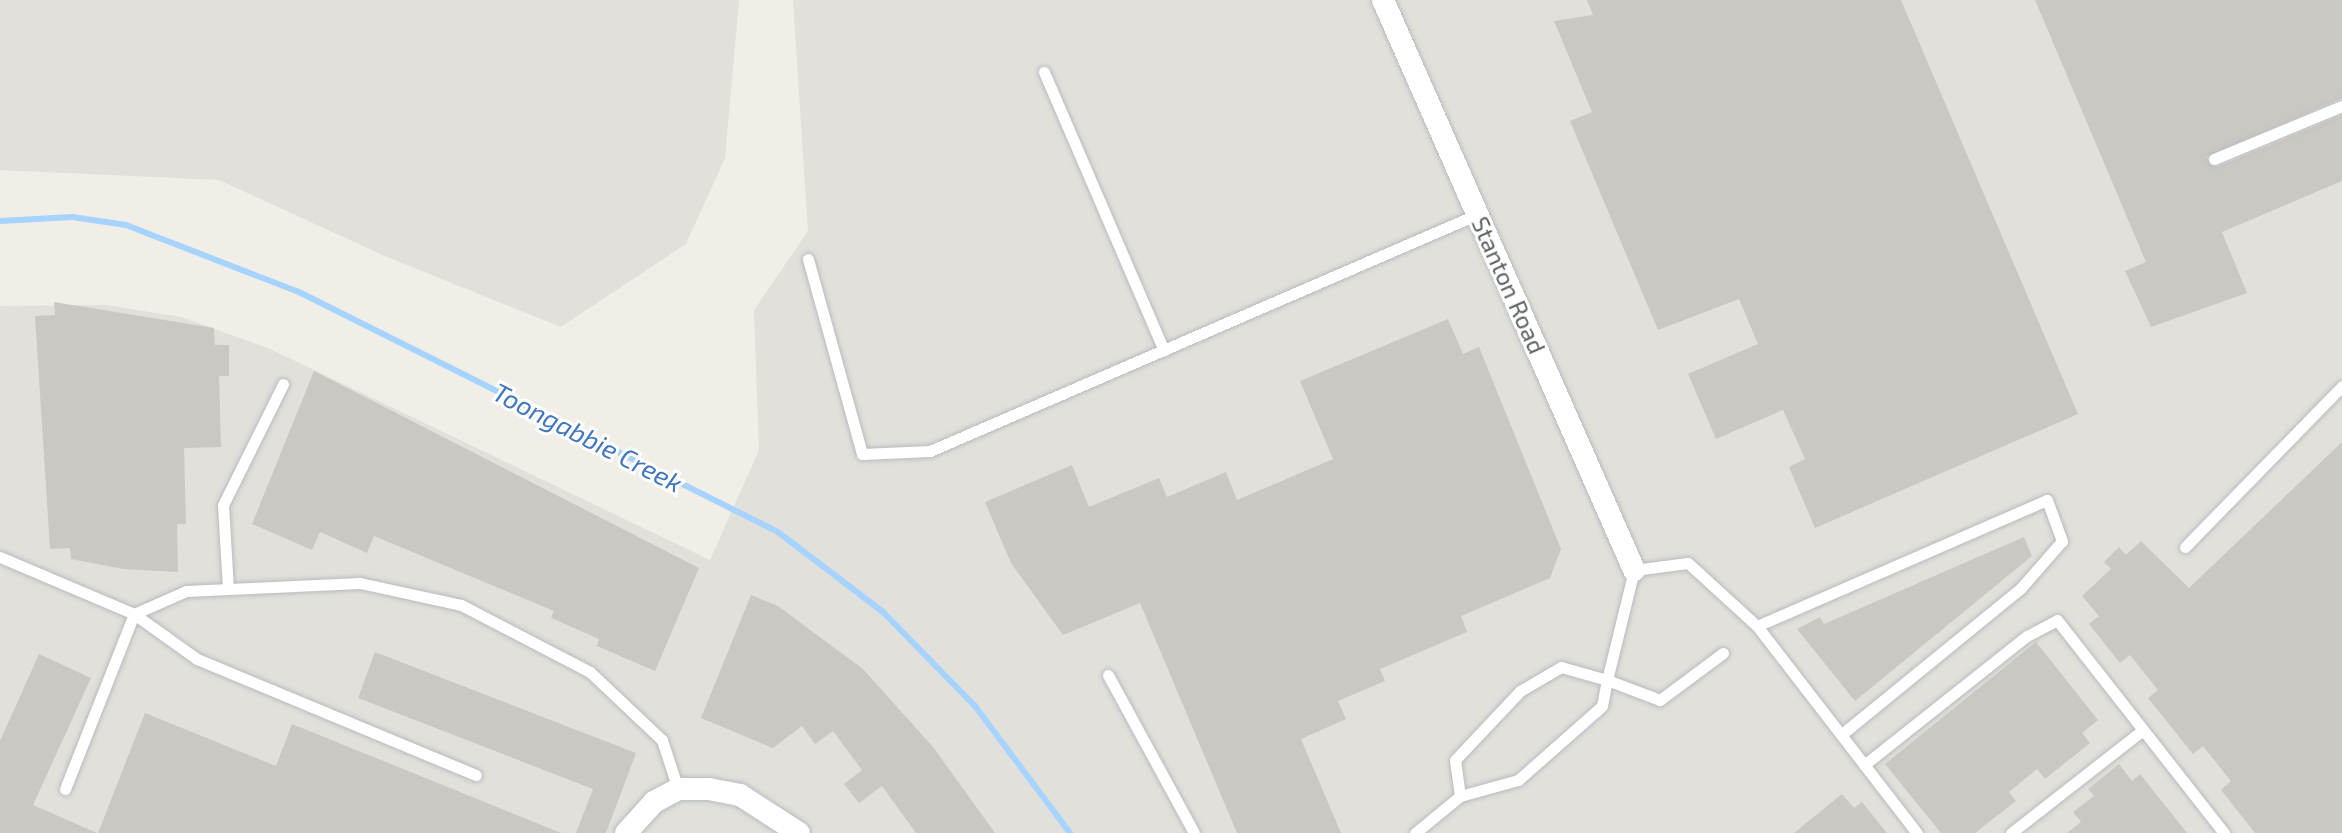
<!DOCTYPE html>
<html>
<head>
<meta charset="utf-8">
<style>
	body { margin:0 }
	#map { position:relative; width:2342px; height:833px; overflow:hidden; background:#f0eee6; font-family:"Exo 2",sans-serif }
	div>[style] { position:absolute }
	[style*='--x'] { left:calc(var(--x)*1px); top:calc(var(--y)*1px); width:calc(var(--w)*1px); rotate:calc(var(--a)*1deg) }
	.industrial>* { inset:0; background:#e1e0da }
	.stream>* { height:6px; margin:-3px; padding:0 3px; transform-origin:3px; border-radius:3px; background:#a6d3ff }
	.building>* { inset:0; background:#cbc8c3 }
	.roads { filter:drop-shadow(0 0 2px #b8bbbf) drop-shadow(0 0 2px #b8bbbf) }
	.service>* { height:11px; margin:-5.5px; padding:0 5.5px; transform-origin:5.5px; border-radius:5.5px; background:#fff }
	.minor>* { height:22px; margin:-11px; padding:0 11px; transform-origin:11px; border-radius:11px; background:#fff }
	span { translate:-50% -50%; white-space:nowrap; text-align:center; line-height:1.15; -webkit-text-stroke:6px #fff; paint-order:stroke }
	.street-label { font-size:24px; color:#5d6166 }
	.water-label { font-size:26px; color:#4277bd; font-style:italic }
</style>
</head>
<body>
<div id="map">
	<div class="industrial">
		<i style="clip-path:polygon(0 0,739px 0,725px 158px,686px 244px,561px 327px,387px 257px,219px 180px,0 170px)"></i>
		<i style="clip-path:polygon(793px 0,2342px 0,2342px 833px,0 833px,0 306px,106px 305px,181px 317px,268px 348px,710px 560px,759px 450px,754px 310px,808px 231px)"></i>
	</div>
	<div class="stream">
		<i style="--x:0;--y:221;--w:72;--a:-3.2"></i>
		<i style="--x:72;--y:217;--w:55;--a:8.4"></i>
		<i style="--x:126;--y:225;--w:186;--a:21.2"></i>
		<i style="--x:299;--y:292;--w:536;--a:26.61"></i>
		<i style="--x:778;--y:532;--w:132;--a:37.3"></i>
		<i style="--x:883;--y:612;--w:132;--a:45.6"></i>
		<i style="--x:975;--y:706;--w:159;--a:53.2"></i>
	</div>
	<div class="building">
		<i style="clip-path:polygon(1587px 0,1901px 0,2078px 414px,1815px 528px,1789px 467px,1805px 459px,1783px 410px,1716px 439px,1688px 374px,1758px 344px,1739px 299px,1658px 330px,1570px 121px,1592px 112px,1554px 21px,1593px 15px)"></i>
		<i style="clip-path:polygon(2035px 0,2342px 0,2342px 98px,2206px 157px,2217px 167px,2342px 115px,2342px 181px,2222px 232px,2247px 293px,2151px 327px,2125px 271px,2146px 262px)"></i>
		<i style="clip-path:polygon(54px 302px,214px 328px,215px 345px,229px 345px,229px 376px,219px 376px,221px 447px,184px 448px,186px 524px,177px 524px,178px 572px,123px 569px,71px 559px,70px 548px,50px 549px,35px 316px,55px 315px)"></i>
		<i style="clip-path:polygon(1448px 319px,1463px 354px,1479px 347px,1561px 549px,1550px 578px,1461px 616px,1467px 632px,1380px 669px,1385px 681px,1338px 701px,1346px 719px,1301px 739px,1341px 833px,1237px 833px,1140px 603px,1063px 635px,1011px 563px,985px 502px,1072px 465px,1089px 507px,1159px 478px,1167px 497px,1226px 472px,1237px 500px,1333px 459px,1300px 381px)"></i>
		<i style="clip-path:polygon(314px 371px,699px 568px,655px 671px,597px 646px,599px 639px,551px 618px,554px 611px,374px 536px,367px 553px,320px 532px,312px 550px,252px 524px)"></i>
		<i style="clip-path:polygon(2342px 442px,2342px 833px,2255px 833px,2221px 790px,2231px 781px,2203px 746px,2193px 754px,2148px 698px,2158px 690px,2130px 655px,2120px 663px,2089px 624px,2099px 616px,2082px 596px,2111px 569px,2104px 562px,2119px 547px,2126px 555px,2141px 541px,2189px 588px)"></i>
		<i style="clip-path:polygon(2024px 537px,2032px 556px,1855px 701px,1797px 629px,1820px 617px,1824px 624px)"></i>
		<i style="clip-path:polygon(751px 595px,778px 606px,863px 669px,933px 747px,995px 833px,916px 833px,882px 786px,859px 803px,844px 784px,862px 770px,833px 731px,815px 744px,802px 726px,773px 748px,701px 718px)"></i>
		<i style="clip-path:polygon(2036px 642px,2098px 720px,2082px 733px,2090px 743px,2045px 779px,2037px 769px,2009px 792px,2016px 801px,1975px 833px,1941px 833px,1885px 764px)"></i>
		<i style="clip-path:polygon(375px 652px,636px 753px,606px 833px,576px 833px,593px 789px,358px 698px)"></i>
		<i style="clip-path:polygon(39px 654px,91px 678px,33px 805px,97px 833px,0 833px,0 741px)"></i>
		<i style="clip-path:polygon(145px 713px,276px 766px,292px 724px,561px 833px,98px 833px)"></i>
		<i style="clip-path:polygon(2119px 764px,2132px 781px,2140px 774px,2187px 833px,2067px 833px,2081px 822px,2073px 812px,2094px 796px,2088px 789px)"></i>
		<i style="clip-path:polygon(1842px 794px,1854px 808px,1862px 802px,1887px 833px,1794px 833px)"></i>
	</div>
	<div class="roads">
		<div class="service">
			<i style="--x:1044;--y:72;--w:303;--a:66.7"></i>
			<i style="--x:2214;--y:159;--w:139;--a:-22.5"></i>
			<i style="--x:808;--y:259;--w:202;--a:74.5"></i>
			<i style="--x:862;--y:454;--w:68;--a:-2.5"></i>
			<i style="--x:930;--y:451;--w:597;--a:-23.39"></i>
			<i style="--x:2185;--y:547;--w:225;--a:-45.7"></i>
			<i style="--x:0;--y:557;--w:146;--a:23"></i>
			<i style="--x:134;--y:614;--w:77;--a:35.5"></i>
			<i style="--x:197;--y:659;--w:302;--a:22.6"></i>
			<i style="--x:228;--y:589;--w:84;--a:-93.4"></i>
			<i style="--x:223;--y:505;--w:135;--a:-63.6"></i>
			<i style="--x:1757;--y:626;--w:316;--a:-23.5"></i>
			<i style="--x:2047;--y:500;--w:44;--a:69.9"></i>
			<i style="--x:2062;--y:541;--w:62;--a:131.1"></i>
			<i style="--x:2021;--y:588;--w:232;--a:140.8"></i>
			<i style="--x:1723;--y:653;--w:79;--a:143.3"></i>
			<i style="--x:1660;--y:700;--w:57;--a:-159.3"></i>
			<i style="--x:1607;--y:680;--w:113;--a:-76.2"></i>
			<i style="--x:1634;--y:570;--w:54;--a:-7.4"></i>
			<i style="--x:1688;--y:563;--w:93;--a:42.4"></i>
			<i style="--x:1757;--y:626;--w:262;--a:52.3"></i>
			<i style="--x:1561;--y:667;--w:48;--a:15.8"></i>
			<i style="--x:1607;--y:680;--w:26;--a:101"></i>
			<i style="--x:1602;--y:706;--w:112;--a:138.6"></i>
			<i style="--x:1518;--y:780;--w:60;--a:164.6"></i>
			<i style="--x:1460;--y:796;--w:36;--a:-98"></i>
			<i style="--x:1455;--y:760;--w:95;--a:-46.7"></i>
			<i style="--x:1520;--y:691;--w:48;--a:-30.3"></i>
			<i style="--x:1108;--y:675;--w:180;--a:61.4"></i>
			<i style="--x:1864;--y:765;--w:208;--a:-38.4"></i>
			<i style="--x:2027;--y:636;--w:34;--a:-28"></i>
			<i style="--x:2057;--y:620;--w:271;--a:51.9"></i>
			<i style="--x:65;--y:789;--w:188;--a:-68.5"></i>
			<i style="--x:134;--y:614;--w:57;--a:-23.9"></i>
			<i style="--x:186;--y:591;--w:174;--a:-2.6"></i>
			<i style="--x:360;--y:583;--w:103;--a:12.3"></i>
			<i style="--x:461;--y:605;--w:145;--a:27.4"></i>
			<i style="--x:590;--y:672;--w:99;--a:43.4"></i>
			<i style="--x:662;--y:740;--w:52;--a:71.9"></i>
			<i style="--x:1415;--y:833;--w:58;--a:-39.4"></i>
			<i style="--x:2011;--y:833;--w:167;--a:-38"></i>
		</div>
		<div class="minor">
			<i style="--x:1383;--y:0;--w:623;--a:66.23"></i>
			<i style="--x:626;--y:833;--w:42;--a:-47.9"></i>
			<i style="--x:654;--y:802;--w:27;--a:-28"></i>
			<i style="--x:678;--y:789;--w:31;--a:0"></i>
			<i style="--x:709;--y:789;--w:32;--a:11"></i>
			<i style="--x:740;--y:795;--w:70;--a:32.8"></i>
		</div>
	</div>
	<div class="street-label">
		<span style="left:1509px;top:285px;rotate:66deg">Stanton Road</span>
	</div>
	<div class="water-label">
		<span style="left:588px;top:437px;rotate:27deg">Toongabbie Creek</span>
	</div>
</div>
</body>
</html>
